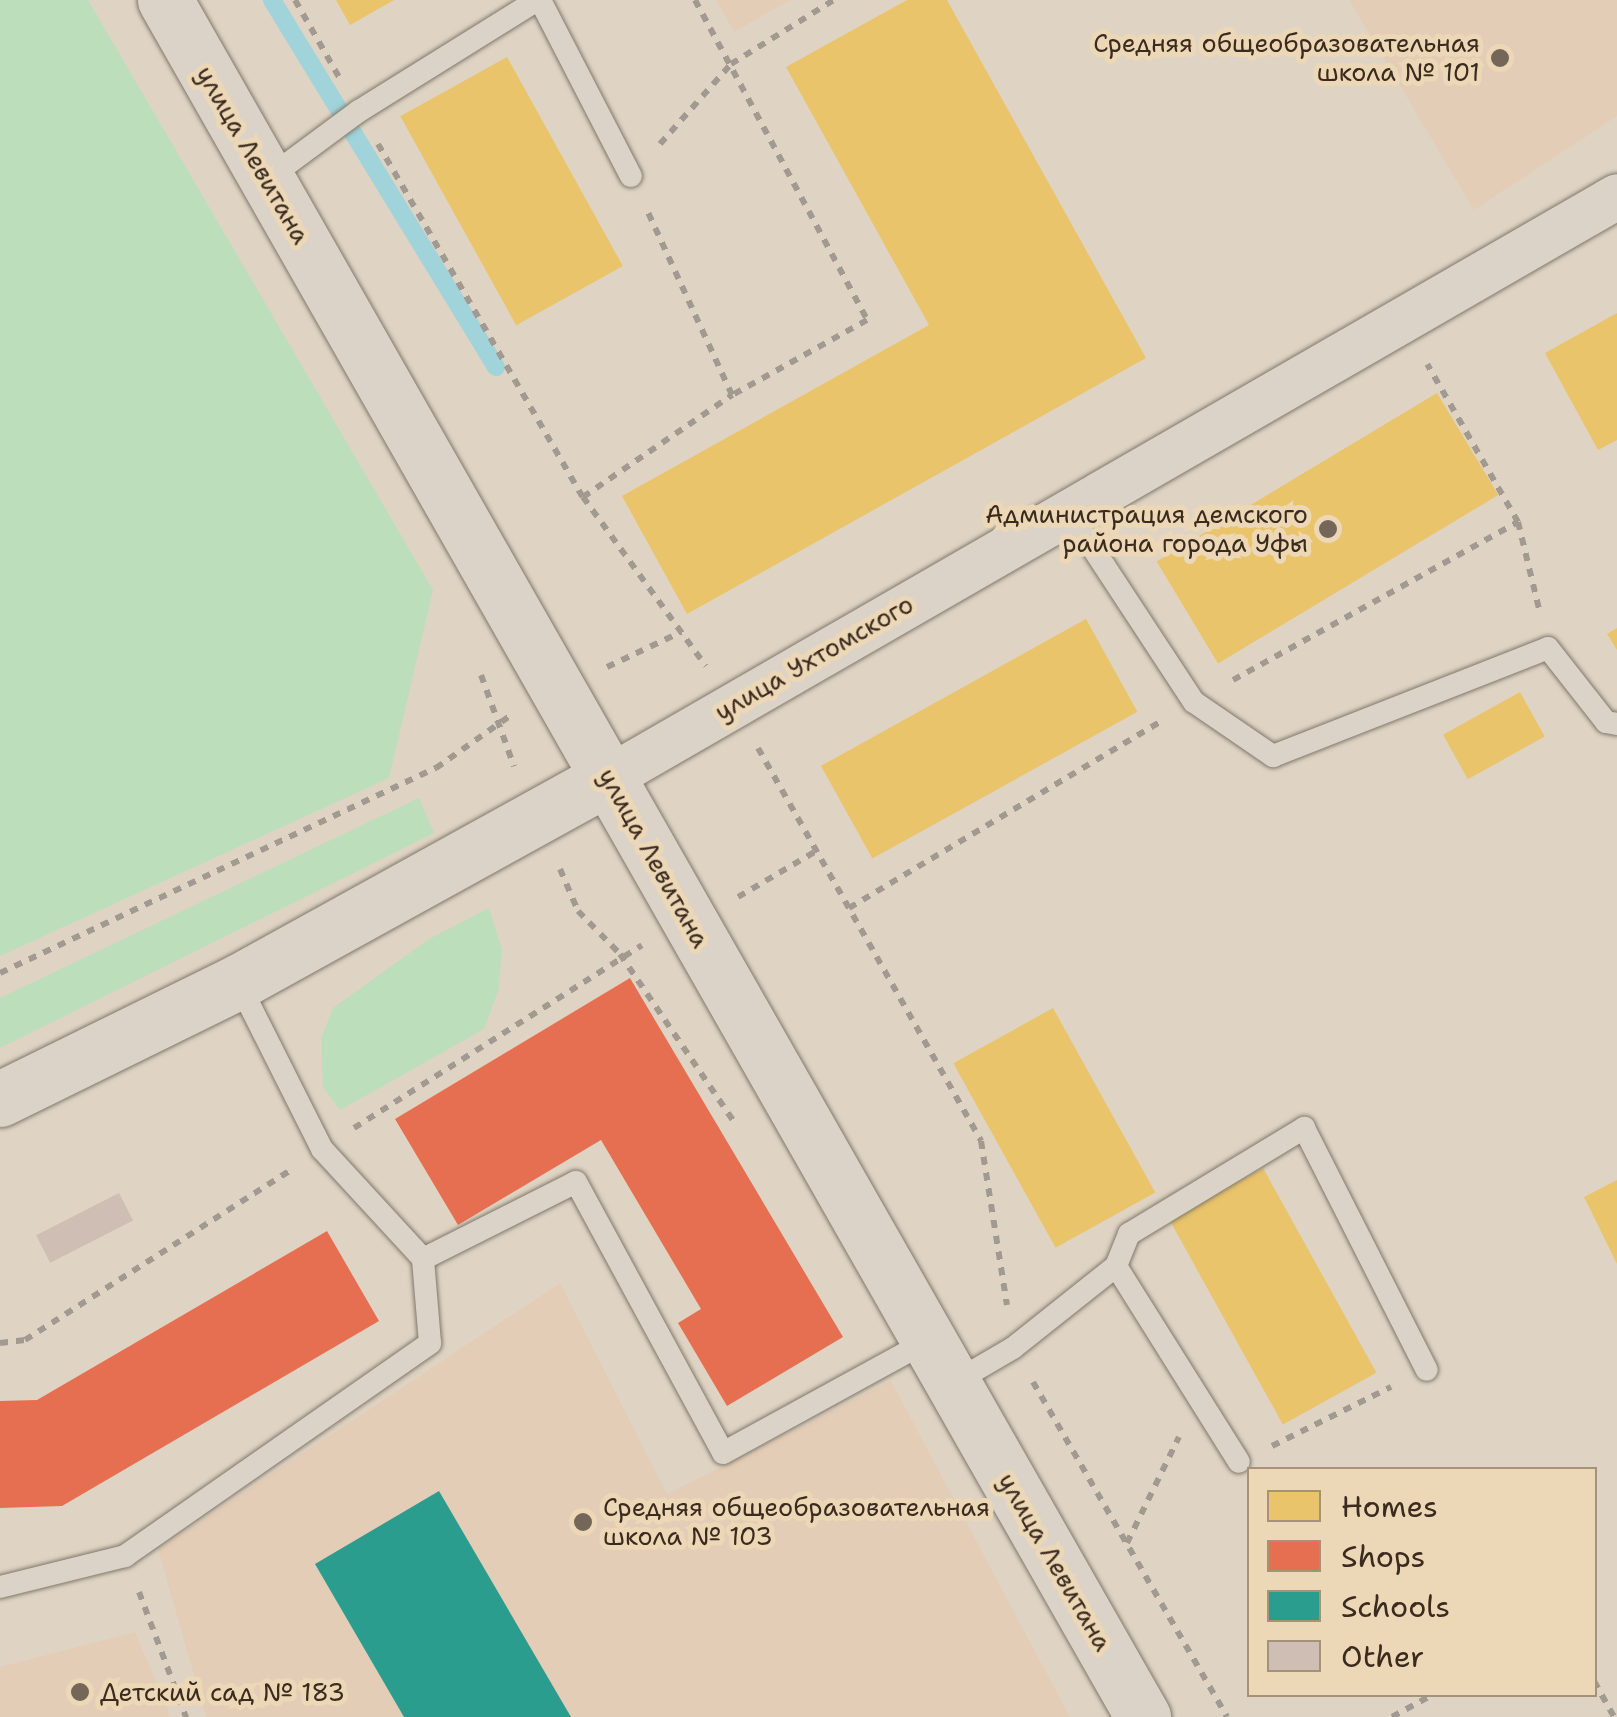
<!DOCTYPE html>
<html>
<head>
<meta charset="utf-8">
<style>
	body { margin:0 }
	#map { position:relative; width:1617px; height:1717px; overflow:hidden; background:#dfd4c3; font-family:"Shantell Sans",sans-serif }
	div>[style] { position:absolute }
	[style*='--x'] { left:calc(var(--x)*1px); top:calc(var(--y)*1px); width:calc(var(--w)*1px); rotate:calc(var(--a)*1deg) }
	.built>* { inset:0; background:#e3cdb6 }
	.green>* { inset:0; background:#bcdeba }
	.homes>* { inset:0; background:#e9c46a; transform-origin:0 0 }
	.shops>* { inset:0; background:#e76f51 }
	.schools>* { inset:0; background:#2a9d8f }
	.stream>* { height:18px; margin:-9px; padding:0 9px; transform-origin:9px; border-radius:9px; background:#a0d3da }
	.building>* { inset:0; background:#cebeb3; transform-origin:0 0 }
	.path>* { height:6px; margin-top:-3px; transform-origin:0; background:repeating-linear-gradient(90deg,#a29a90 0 8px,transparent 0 16px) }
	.roads { filter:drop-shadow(0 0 2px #80786d) drop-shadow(0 0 2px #80786d) }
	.service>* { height:22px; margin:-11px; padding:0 11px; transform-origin:11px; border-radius:11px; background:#dbd3c7 }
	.minor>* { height:45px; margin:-22.5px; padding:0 22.5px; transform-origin:22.5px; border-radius:22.5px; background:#dbd3c7 }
	.tertiary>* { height:55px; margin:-27.5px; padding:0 27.5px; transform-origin:27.5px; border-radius:27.5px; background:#dbd3c7 }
	.dots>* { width:28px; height:28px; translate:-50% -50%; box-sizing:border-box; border:5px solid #ecd7b6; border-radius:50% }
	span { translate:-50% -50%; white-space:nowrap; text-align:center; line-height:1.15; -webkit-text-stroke:10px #ecd7b6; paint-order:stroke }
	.poi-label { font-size:25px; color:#3b2a1e }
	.right { translate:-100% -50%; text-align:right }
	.left { translate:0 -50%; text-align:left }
	.street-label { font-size:25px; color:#3b2a1e }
	.legend { position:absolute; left:1247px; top:1467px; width:350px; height:230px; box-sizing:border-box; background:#ecd7b6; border:2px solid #a59279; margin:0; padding:12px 18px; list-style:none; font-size:30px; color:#3b2a1e }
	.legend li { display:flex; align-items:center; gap:20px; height:50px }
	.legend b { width:50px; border:2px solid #a59279 }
</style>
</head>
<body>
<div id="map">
	<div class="built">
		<i style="clip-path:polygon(716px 0,790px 0,734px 32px)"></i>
		<i style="clip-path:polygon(1349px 0,1617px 0,1617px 116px,1474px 210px)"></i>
		<i style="clip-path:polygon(560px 1283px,667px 1494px,891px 1381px,1070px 1717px,206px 1717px,158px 1549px)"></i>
		<i style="clip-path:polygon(135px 1632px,171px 1717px,0 1717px,0 1667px)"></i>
	</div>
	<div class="green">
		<i style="clip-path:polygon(0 0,88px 0,433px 590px,389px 778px,0 956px)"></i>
		<i style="clip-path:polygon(419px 798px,434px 833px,0 1048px,0 998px)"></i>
		<i style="clip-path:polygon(489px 908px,502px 950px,498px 991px,484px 1029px,340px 1110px,323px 1087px,321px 1039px,333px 1008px,429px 939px)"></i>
	</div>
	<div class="homes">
		<i style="clip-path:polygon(336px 0,394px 0,350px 25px)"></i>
		<i style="clip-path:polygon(907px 0,947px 0,1146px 358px,687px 614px,622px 496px,929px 325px,786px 67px)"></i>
		<i style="left:507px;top:57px;width:239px;height:122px;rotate:61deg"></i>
		<i style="clip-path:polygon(1617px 313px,1617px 440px,1598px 450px,1545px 353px)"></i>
		<i style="left:1437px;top:393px;width:119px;height:327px;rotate:59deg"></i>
		<i style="left:1086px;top:619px;width:106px;height:303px;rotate:61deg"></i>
		<i style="clip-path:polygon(1617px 628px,1617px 650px,1607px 634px)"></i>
		<i style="left:1520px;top:692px;width:51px;height:88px;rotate:61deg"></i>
		<i style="left:1053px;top:1008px;width:211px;height:114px;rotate:61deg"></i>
		<i style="left:1263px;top:1168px;width:234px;height:107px;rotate:61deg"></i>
		<i style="clip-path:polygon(1617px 1180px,1617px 1264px,1584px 1197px)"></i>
	</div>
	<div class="shops">
		<i style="clip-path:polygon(630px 978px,843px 1337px,727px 1406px,678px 1323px,701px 1309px,601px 1140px,458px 1225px,395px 1119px)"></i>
		<i style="clip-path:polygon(327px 1231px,379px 1321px,62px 1506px,0 1508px,0 1401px,37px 1400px)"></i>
	</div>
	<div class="schools">
		<i style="clip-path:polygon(439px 1491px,571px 1717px,404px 1717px,315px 1564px)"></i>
	</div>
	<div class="stream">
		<i style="--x:272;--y:0;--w:430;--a:58.6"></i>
	</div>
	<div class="building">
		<i style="left:119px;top:1193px;width:31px;height:93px;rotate:63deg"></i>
	</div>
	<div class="path">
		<i style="--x:295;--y:0;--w:89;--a:60.3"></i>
		<i style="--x:695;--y:0;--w:363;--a:61.7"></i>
		<i style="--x:867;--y:320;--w:154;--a:150.9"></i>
		<i style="--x:378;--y:144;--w:408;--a:59.9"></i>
		<i style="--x:583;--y:497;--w:209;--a:54"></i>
		<i style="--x:660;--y:144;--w:107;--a:-48.4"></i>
		<i style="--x:731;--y:64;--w:121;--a:-31.9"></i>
		<i style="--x:583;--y:497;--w:181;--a:-34.4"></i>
		<i style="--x:732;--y:395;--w:206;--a:-114.7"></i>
		<i style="--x:1518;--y:522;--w:94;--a:76.4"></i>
		<i style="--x:607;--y:667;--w:82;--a:-25.3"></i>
		<i style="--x:481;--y:675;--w:97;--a:70.1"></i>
		<i style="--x:1233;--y:680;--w:326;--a:-29"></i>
		<i style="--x:1518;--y:522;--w:182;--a:-119.9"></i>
		<i style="--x:758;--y:748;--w:452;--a:60.4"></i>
		<i style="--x:981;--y:1141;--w:166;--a:81"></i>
		<i style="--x:560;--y:869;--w:46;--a:66.8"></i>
		<i style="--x:578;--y:911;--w:60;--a:45.7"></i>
		<i style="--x:620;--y:954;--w:207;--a:55.8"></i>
		<i style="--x:738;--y:897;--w:91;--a:-30.5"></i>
		<i style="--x:849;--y:908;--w:364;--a:-30.9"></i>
		<i style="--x:0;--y:973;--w:482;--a:-25.2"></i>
		<i style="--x:436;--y:768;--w:92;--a:-35.2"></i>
		<i style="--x:354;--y:1128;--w:341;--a:-32.4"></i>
		<i style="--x:0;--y:1343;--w:25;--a:-7"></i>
		<i style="--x:25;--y:1340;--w:313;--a:-32.6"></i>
		<i style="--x:1033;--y:1382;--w:387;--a:59.9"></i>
		<i style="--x:1272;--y:1446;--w:133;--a:-26.4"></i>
		<i style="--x:1127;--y:1543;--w:118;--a:-63.9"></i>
		<i style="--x:139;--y:1592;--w:134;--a:69.4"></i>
		<i style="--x:1594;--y:1681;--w:41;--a:60.9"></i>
		<i style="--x:1392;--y:1717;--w:48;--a:-28.7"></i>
	</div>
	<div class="roads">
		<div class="service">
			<i style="--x:540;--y:0;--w:198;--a:62.7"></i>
			<i style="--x:267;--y:179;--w:114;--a:-36.5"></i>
			<i style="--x:359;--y:111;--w:210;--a:-31.9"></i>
			<i style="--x:1069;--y:512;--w:227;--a:56.7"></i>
			<i style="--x:1194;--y:702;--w:96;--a:34.4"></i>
			<i style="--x:1273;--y:756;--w:295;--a:-21.4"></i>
			<i style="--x:1548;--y:648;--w:94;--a:51.9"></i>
			<i style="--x:1606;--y:722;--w:11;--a:10"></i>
			<i style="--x:238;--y:982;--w:187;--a:63.3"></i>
			<i style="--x:322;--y:1149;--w:149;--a:47.4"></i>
			<i style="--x:423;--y:1259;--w:171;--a:-26.7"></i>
			<i style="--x:576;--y:1182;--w:308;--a:61.5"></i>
			<i style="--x:723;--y:1453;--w:235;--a:-28.7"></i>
			<i style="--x:1116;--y:1266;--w:35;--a:-68"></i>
			<i style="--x:1129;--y:1234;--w:205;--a:-31.2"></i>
			<i style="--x:1304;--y:1128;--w:271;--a:63.1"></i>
			<i style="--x:953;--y:1383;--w:69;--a:-30.3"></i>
			<i style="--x:1013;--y:1348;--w:132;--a:-38.5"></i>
			<i style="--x:1116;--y:1266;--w:231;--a:57.9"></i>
			<i style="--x:0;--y:1587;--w:129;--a:-13.9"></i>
			<i style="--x:125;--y:1556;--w:372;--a:-34.9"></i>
			<i style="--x:430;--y:1343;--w:84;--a:-94.8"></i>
		</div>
		<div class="minor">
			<i style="--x:609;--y:777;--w:1163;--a:-29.96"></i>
		</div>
		<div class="tertiary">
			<i style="--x:165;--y:0;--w:1976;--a:60.33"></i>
			<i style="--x:0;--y:1099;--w:265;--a:-26.2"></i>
			<i style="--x:238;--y:982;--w:424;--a:-28.9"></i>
		</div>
	</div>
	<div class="dots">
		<i style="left:1500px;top:58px;background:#746658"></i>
		<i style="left:1328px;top:529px;background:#746658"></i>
		<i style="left:583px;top:1522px;background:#746658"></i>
		<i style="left:80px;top:1692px;background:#746658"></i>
	</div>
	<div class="poi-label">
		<span class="right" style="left:1480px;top:58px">Средняя общеобразовательная<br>школа № 101</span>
		<span class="right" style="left:1308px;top:529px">Администрация демского<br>района города Уфы</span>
		<span class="left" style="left:603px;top:1522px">Средняя общеобразовательная<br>школа № 103</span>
		<span class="left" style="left:100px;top:1692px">Детский сад № 183</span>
	</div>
	<div class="street-label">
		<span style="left:253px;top:155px;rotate:60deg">улица Левитана</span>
		<span style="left:814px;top:658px;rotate:-30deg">улица Ухтомского</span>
		<span style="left:654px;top:858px;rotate:61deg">улица Левитана</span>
		<span style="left:1055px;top:1562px;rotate:60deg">улица Левитана</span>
	</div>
	<ul class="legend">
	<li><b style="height:28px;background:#e9c46a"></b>Homes</li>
	<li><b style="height:28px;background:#e76f51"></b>Shops</li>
	<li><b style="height:28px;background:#2a9d8f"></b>Schools</li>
	<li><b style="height:28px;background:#cebeb3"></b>Other</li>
	</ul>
</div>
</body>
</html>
